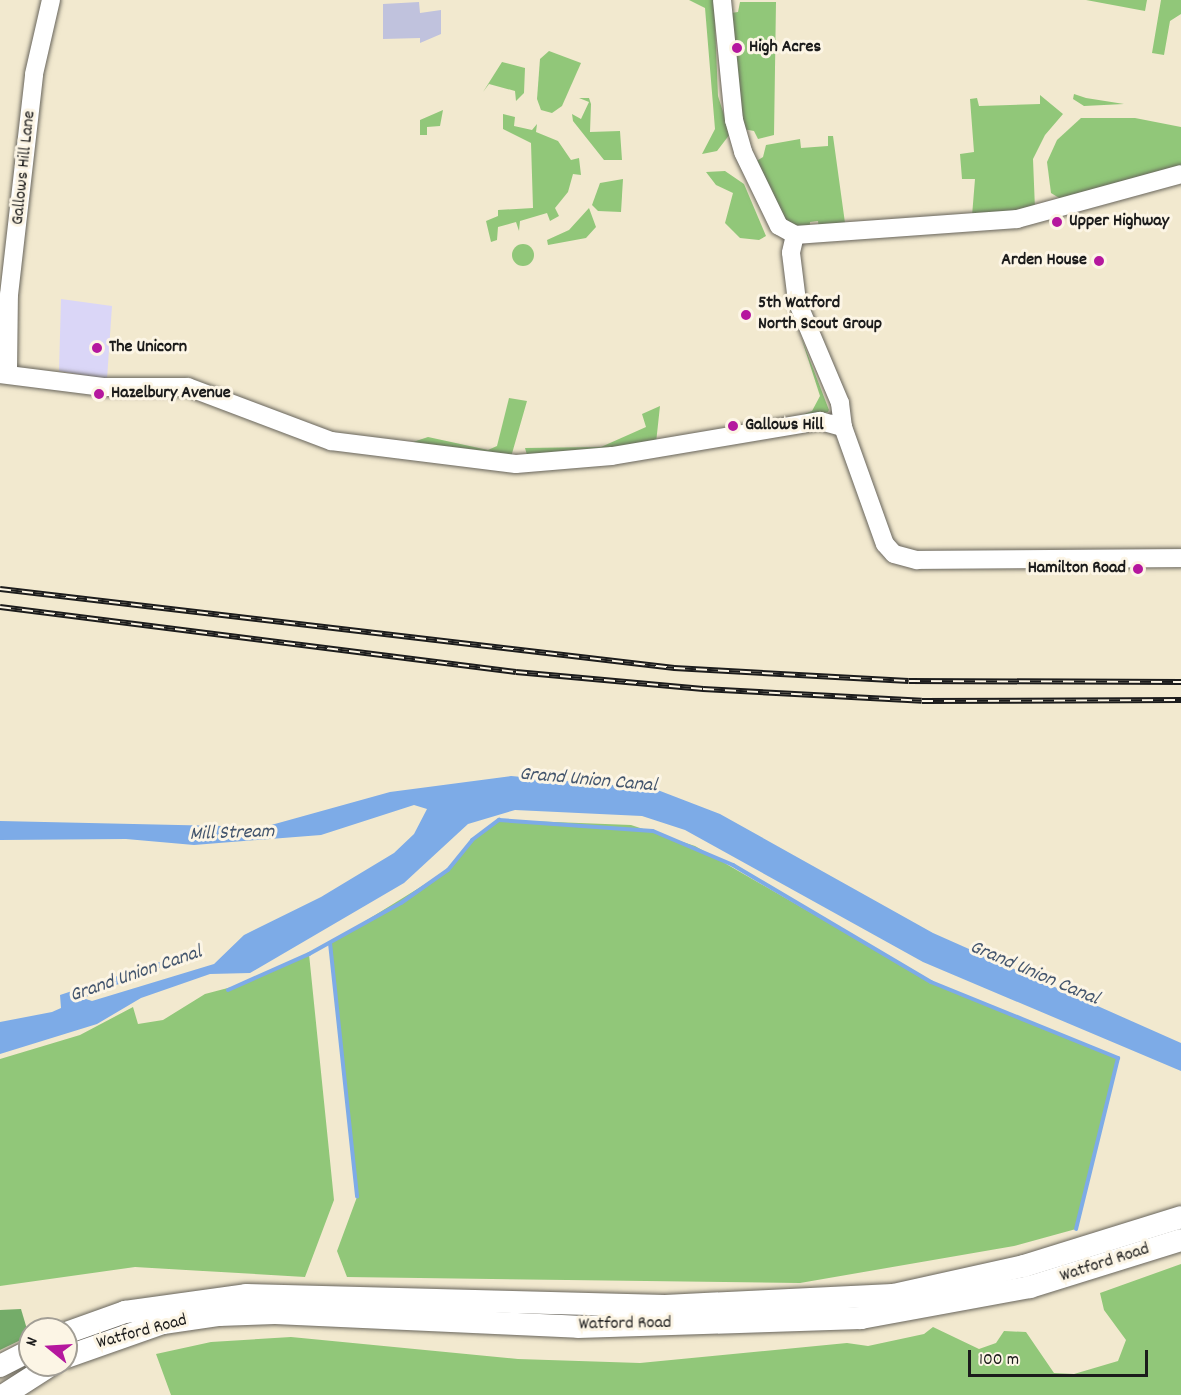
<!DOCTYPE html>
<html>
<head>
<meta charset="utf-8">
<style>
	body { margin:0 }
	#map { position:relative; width:1181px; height:1395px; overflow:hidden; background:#f2e9cf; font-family:Dekko,sans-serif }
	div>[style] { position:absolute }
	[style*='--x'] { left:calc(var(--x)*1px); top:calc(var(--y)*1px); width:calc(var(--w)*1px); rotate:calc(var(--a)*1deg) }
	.built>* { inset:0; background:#dad6f7 }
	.industrial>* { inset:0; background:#c0c2dd }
	.green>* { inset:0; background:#91c779 }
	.round { border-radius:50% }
	.forest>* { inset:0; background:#74ac69 }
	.water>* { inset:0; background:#7dabe7 }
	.stream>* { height:4px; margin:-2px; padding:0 2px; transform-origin:2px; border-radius:2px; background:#7dabe7 }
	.roads { filter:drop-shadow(0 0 2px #67645b) drop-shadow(0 0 2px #67645b) }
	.secondary>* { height:18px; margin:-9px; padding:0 9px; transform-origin:9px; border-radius:9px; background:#fff }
	.highway>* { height:22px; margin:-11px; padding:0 11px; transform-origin:11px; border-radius:11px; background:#fff }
	.rail>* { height:6px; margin-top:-3px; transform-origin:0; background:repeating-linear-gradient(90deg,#fcf5e5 0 11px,#1c1c1c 0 22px); box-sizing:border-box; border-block:2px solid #1c1c1c }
	.dots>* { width:16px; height:16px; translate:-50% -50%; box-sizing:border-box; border:3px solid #fcf5e5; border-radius:50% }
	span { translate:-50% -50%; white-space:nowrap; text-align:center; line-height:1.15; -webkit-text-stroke:6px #fcf5e5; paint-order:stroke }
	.poi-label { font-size:18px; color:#1c1c1c; font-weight:700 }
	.left { translate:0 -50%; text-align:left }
	.right { translate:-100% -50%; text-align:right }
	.street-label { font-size:18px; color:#1c1c1c }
	.water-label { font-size:20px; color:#43556d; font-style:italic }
	.north { position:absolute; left:18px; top:1317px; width:60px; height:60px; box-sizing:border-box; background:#fcf5e5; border:2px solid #a29e95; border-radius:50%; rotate:288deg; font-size:16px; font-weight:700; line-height:24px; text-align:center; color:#1c1c1c }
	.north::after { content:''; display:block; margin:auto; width:21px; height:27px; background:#b5179e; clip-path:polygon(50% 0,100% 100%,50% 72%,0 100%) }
	.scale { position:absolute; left:968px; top:1350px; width:180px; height:27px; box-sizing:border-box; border:3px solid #1c1c1c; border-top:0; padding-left:8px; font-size:18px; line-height:21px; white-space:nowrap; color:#1c1c1c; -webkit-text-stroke:4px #fcf5e5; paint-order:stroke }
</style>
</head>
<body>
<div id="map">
	<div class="built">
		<i style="clip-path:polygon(61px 299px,112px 306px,107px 379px,59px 371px)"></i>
	</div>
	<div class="industrial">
		<i style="clip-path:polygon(419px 2px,420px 13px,441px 10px,441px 34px,420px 43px,420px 38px,383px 39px,383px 4px)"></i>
	</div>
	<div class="green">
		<i style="clip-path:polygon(689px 0,714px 0,718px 96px,730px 134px,717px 151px,702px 154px,715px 129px,705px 8px)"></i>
		<i style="clip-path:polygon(1086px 0,1147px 0,1145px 11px)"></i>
		<i style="clip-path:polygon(1161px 0,1181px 0,1181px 14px,1170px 21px,1164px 55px,1152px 53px)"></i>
		<i style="clip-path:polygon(740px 2px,776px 2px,774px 135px,758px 139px,754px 131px,743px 129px,731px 13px,738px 12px)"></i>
		<i style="clip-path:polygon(549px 51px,581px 63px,562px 106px,552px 113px,541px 110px,537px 99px,540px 59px)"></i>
		<i style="clip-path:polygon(502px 62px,525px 68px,524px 93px,516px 101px,515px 91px,489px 84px,483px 92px)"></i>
		<i style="clip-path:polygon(1074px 94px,1086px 98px,1124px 104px,1084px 106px,1073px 99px)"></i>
		<i style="clip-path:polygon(1040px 95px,1063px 114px,1045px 135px,1033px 159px,1035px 209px,972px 216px,975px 179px,962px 179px,960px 154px,974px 152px,970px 99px,977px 98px,979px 106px,1040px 104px)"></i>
		<i style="clip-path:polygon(579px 98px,589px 98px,591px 104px,590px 132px,620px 131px,622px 160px,604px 160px,573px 121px,572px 114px,581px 119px,589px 102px)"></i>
		<i style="clip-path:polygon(443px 110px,440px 126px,427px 127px,427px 135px,420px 135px,420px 120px)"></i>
		<i style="clip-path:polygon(503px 114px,515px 117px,514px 126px,532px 130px,537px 124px,536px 132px,558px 141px,571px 160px,579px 158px,581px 175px,573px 174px,568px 192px,555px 208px,559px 216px,550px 221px,547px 213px,520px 221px,519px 231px,516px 222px,498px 227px,497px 240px,491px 242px,486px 221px,498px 216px,498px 210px,533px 208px,531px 143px,503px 129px)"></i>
		<i style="clip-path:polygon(1081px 118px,1135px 118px,1181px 127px,1181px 169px,1064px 201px,1051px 193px,1047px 162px,1057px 140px)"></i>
		<i style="clip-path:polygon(828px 136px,833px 136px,845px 223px,819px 230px,818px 221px,810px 222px,810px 230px,799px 229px,785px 221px,755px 162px,763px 157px,766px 145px,800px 139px,801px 148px,828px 146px)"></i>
		<i style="clip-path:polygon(725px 171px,744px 184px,766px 236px,759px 240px,740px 238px,725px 223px,733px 193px,716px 185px,706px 172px)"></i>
		<i style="clip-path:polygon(623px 179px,621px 212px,598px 211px,592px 205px,600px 183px)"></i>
		<i style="clip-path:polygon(589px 208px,596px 227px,586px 238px,548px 245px,547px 240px,569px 230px)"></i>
		<i class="round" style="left:512px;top:244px;width:22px;height:22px"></i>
		<i style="clip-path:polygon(801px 337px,829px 410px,828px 412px,797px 417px,812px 411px,820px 396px)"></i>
		<i style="clip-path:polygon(509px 398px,527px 401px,511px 457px,407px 444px,428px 437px,488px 450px,497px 446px)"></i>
		<i style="clip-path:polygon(660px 406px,656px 443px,527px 455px,525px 448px,601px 447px,646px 427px,642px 414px)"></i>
		<i style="clip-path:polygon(499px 820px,631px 825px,695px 846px,931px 982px,1118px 1058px,1076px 1229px,1014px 1246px,800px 1283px,347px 1277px,337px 1251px,357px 1197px,330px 943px,448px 870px,472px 840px)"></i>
		<i style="clip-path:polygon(309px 954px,334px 1200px,305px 1277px,135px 1267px,0 1286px,0 1059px,80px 1035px,133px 1007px,138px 1024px,163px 1020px,205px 994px,243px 984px)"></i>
		<i style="clip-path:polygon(1181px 1264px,1181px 1395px,171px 1395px,156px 1354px,211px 1342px,291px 1337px,518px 1359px,640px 1363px,847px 1343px,868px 1346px,924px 1334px,933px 1327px,979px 1349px,996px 1343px,1004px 1331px,1026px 1332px,1054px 1373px,1074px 1374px,1118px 1361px,1126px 1340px,1104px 1310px,1100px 1293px)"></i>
	</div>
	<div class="forest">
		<i style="clip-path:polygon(21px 1309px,29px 1336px,0 1350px,0 1310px)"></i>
	</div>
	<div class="water">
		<i style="clip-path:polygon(511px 776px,655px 789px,720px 814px,933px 933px,1181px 1043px,1181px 1071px,923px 962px,685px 830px,642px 816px,515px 810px,468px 824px,404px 883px,250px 973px,210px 974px,141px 998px,97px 1024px,0 1054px,0 1022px,52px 1012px,61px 1008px,60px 995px,190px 952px,191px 956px,83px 998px,92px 1001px,214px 964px,244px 935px,321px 897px,394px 853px,414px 834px,427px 809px,414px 805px,321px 835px,194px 845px,126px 839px,0 840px,0 821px,264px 827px,390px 792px)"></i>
	</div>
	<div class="stream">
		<i style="--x:330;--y:943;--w:255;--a:83.9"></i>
		<i style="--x:228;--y:990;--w:89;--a:-24"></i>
		<i style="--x:309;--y:954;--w:105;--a:-29"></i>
		<i style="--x:401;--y:903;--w:57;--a:-35.1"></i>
		<i style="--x:448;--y:870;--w:38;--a:-51"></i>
		<i style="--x:472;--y:840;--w:34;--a:-37"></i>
		<i style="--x:499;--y:820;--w:154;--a:4.1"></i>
		<i style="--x:653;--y:831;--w:87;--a:23"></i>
		<i style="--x:733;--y:865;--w:230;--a:30.6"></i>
		<i style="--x:931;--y:982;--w:202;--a:22.1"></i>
		<i style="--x:1118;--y:1058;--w:176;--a:103.8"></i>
	</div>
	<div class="roads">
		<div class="secondary">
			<i style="--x:722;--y:0;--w:121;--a:84.3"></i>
			<i style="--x:734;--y:120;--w:33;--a:74"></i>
			<i style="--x:743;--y:152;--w:82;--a:64.1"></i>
			<i style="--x:779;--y:226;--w:18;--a:29"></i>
			<i style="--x:795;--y:235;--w:223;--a:-4.1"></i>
			<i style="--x:1017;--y:219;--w:170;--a:-15.3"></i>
			<i style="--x:795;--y:235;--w:18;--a:103"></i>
			<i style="--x:791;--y:253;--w:48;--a:82.9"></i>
			<i style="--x:797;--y:301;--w:111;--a:67.1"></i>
			<i style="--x:840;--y:403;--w:24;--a:83"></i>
			<i style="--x:843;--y:427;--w:124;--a:70.3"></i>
			<i style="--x:885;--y:544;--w:13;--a:48"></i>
			<i style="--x:894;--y:554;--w:24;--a:15"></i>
			<i style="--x:917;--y:560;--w:264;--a:-0.4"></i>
			<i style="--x:8;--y:372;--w:77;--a:-89.3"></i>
			<i style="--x:9;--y:295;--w:222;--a:-83.5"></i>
			<i style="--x:34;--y:74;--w:76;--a:-77.1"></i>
			<i style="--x:0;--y:374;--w:104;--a:7.2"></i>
			<i style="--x:103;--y:387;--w:85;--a:0"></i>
			<i style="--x:188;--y:387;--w:153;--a:20.7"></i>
			<i style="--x:331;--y:441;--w:186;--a:7.1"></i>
			<i style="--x:516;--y:464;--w:96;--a:-4.8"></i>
			<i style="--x:612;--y:456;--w:211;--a:-9.6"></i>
			<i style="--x:820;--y:421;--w:24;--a:15"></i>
		</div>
		<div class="highway">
			<i style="--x:66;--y:1333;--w:63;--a:-19.6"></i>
			<i style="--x:125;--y:1312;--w:122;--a:-8"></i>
			<i style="--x:246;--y:1295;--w:419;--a:1.5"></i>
			<i style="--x:665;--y:1306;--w:228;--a:-2.8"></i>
			<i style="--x:893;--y:1295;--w:134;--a:-12.5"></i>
			<i style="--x:1024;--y:1266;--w:164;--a:-17.3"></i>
			<i style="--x:66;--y:1357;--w:103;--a:-19.3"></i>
			<i style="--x:163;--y:1323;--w:57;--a:-8.1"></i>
			<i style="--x:219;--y:1315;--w:56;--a:-2"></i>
			<i style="--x:275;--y:1313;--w:303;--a:2.6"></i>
			<i style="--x:578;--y:1327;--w:283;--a:-1.8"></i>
			<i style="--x:861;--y:1318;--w:172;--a:-10.4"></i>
			<i style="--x:1030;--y:1287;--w:158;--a:-17.3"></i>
			<i style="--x:0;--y:1366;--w:34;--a:-27"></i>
			<i style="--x:4;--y:1395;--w:56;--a:-32.6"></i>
		</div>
	</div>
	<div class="rail">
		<i style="--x:0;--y:589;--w:679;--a:6.69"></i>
		<i style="--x:674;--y:668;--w:235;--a:3.2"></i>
		<i style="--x:909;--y:681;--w:272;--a:0.2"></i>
		<i style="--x:0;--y:607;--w:520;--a:7.18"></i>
		<i style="--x:516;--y:672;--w:188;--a:5.2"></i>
		<i style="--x:703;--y:689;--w:219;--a:3.1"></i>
		<i style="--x:922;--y:701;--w:259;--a:-0.2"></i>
	</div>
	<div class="dots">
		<i style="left:737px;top:48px;background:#b5179e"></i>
		<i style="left:1057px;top:222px;background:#b5179e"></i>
		<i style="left:1099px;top:261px;background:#b5179e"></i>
		<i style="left:746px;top:315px;background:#b5179e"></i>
		<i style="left:97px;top:348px;background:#b5179e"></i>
		<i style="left:99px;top:394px;background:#b5179e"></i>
		<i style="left:733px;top:426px;background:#b5179e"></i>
		<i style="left:1138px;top:569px;background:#b5179e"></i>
	</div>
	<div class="poi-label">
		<span class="left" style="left:749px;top:48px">High Acres</span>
		<span class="left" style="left:1069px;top:222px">Upper Highway</span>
		<span class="right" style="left:1087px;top:261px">Arden House</span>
		<span class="left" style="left:758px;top:315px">5th Watford<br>North Scout Group</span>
		<span class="left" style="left:109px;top:348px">The Unicorn</span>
		<span class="left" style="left:111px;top:394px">Hazelbury Avenue</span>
		<span class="left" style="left:745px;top:426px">Gallows Hill</span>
		<span class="right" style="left:1126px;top:569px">Hamilton Road</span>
	</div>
	<div class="street-label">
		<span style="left:25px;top:168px;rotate:-84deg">Gallows Hill Lane</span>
		<span style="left:1105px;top:1264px;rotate:-18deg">Watford Road</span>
		<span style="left:625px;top:1325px;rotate:-1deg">Watford Road</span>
		<span style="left:142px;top:1333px;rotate:-15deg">Watford Road</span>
	</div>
	<div class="water-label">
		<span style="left:588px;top:781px;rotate:5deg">Grand Union Canal</span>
		<span style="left:232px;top:834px;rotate:-2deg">Mill Stream</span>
		<span style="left:1034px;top:974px;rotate:23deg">Grand Union Canal</span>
		<span style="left:136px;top:975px;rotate:-19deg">Grand Union Canal</span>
	</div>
	<div class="north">N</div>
	<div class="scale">100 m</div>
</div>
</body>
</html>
